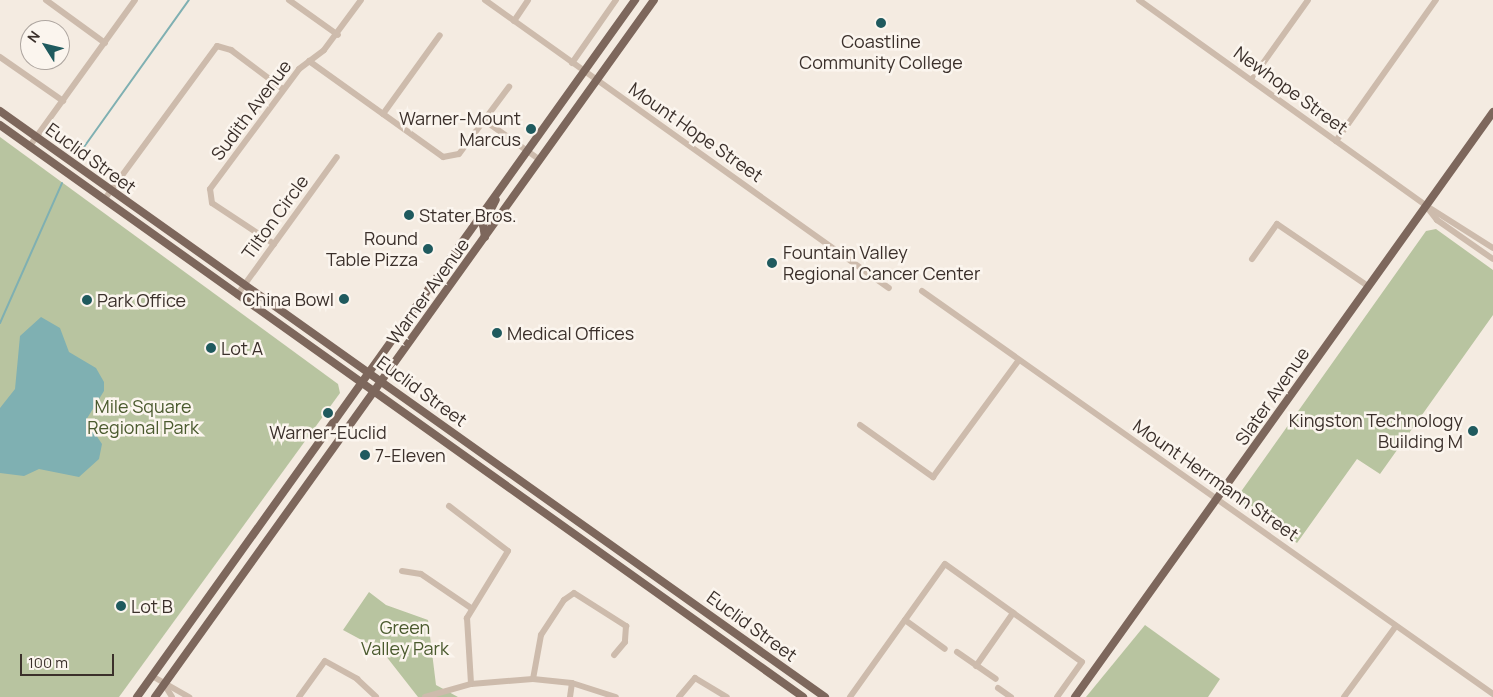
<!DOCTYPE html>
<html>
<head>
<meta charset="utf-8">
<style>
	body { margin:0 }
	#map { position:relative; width:1493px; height:697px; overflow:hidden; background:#f4ebe1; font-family:Manrope,sans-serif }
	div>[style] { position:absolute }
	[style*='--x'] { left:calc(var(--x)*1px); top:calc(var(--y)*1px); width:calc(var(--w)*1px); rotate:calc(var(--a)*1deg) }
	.green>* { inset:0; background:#b8c4a0 }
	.water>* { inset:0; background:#7fb0b2 }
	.stream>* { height:2px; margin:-1px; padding:0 1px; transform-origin:1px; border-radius:1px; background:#7fb0b2 }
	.minor>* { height:6px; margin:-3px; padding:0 3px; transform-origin:3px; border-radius:3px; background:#cdbbac }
	.major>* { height:8px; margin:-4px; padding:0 4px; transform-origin:4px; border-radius:4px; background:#7d675c }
	.dots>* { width:14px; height:14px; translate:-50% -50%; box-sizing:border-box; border:2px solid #fbf5ee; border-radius:50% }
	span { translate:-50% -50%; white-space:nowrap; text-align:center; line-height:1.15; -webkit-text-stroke:5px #fbf5ee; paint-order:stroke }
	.poi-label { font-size:18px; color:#3b302b }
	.right { translate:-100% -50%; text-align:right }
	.left { translate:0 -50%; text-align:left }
	.street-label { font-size:18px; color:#3b302b }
	.park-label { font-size:18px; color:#4a5a2e }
	.north { position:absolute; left:20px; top:20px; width:50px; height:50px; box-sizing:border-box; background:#fbf5ee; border:1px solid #aea6a0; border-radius:50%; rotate:306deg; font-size:14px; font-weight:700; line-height:20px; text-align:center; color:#3b302b }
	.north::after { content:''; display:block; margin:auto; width:18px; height:22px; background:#1f5a5e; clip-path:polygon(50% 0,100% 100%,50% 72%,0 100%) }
	.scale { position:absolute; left:20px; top:654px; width:94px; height:22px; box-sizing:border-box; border:2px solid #3b302b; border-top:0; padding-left:6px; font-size:15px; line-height:18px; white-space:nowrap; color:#3b302b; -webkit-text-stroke:4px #fbf5ee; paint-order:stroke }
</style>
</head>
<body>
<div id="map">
	<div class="green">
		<i style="clip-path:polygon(0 137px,338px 384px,340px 393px,119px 697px,0 697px)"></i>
		<i style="clip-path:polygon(1436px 229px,1493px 270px,1493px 315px,1380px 474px,1357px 459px,1297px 543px,1242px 503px,1240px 493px,1426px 231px)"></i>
		<i style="clip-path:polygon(369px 592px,386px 605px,428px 620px,436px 685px,458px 697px,418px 697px,382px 651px,343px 630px)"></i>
		<i style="clip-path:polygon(1145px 625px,1220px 679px,1208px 697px,1086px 697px)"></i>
	</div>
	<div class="water">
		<i style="clip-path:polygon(41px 317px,60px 328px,69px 352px,96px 368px,104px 382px,104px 391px,86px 420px,102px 444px,99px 459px,79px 477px,39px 469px,24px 476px,0 473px,0 408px,15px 389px,20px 336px)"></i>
	</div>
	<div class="stream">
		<i style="--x:79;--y:154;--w:189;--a:-54.5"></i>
		<i style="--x:0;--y:323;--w:153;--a:-66.1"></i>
	</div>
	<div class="minor">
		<i style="--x:46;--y:0;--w:73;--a:36.1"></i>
		<i style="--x:289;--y:0;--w:60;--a:35.5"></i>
		<i style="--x:485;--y:0;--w:496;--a:35.5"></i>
		<i style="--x:1139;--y:0;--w:352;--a:35.6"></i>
		<i style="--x:1425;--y:205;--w:80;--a:32.3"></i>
		<i style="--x:514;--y:21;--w:25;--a:-56"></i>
		<i style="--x:0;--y:57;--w:77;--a:34.9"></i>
		<i style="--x:309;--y:61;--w:165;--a:35.6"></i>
		<i style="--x:443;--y:157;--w:16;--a:-11"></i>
		<i style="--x:459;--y:154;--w:84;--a:-53.3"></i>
		<i style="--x:572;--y:63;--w:77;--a:-55.1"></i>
		<i style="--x:1251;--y:80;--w:98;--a:-54.5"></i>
		<i style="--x:383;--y:114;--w:97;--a:-54.2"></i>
		<i style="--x:484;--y:120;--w:69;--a:35.5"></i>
		<i style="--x:1336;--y:141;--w:173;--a:-54.7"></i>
		<i style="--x:29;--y:147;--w:181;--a:-54.2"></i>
		<i style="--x:104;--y:200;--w:191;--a:-53.7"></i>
		<i style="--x:217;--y:46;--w:15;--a:16"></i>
		<i style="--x:231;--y:50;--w:65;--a:36.9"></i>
		<i style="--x:1426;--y:206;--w:18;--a:52"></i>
		<i style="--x:1437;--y:220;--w:68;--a:34.9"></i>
		<i style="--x:274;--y:244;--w:74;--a:-146.5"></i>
		<i style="--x:212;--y:203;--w:14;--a:-98"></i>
		<i style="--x:210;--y:189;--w:149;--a:-53.4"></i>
		<i style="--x:299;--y:69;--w:31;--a:-37"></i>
		<i style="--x:324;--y:50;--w:62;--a:-53.5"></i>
		<i style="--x:1252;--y:259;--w:43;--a:-54.5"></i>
		<i style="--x:1277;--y:224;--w:110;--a:34.3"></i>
		<i style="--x:922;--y:291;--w:699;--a:35.21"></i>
		<i style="--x:237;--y:295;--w:170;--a:-54.1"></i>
		<i style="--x:860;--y:425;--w:90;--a:35.5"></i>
		<i style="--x:933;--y:477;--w:145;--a:-53.7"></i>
		<i style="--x:449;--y:506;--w:74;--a:37.3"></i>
		<i style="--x:508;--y:551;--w:79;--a:121.5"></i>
		<i style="--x:467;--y:618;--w:66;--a:86.5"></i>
		<i style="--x:402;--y:571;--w:19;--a:9"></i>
		<i style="--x:421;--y:574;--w:60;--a:34.2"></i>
		<i style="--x:905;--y:620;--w:49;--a:35.9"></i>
		<i style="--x:957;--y:652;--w:47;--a:34.7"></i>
		<i style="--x:976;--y:666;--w:65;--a:-55.1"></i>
		<i style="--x:152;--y:676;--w:43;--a:29.6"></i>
		<i style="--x:533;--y:679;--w:45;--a:-79.7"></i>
		<i style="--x:541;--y:635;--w:42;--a:-56.7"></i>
		<i style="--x:564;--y:600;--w:12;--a:-35"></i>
		<i style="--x:574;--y:593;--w:62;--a:32.4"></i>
		<i style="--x:626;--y:626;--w:16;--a:94"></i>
		<i style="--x:625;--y:642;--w:17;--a:130"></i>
		<i style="--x:164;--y:684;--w:15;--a:58"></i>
		<i style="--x:998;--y:688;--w:16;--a:35"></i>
		<i style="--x:299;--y:697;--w:44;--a:-54.2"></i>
		<i style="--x:325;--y:661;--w:37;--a:29"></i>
		<i style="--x:357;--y:679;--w:26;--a:43"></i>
		<i style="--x:425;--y:697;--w:48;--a:-15.8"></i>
		<i style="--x:471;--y:684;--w:62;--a:-4.6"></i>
		<i style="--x:533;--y:679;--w:39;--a:6"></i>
		<i style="--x:572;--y:683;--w:46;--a:17.7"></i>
		<i style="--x:570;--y:697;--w:14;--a:-82"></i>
		<i style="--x:679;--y:697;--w:25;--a:-50"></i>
		<i style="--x:695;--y:678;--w:37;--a:31"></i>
		<i style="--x:850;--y:697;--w:163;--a:-54.5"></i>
		<i style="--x:945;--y:564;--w:168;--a:35.6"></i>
		<i style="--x:1082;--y:662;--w:43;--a:125.5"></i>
		<i style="--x:1344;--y:697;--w:88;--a:-53.8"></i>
	</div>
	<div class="major">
		<i style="--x:0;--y:111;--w:1012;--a:35.39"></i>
		<i style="--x:0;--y:125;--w:986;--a:35.46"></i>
		<i style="--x:485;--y:237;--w:12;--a:-99"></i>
		<i style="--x:483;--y:225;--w:28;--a:-63"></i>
		<i style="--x:137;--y:697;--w:857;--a:-54.45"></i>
		<i style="--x:155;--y:697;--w:857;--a:-54.4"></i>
		<i style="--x:1075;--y:697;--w:719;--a:-54.45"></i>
	</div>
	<div class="dots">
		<i style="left:881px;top:23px;background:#1f5a5e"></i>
		<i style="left:531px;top:129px;background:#1f5a5e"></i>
		<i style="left:409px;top:215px;background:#1f5a5e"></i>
		<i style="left:428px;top:249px;background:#1f5a5e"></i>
		<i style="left:772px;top:263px;background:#1f5a5e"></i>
		<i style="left:344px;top:299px;background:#1f5a5e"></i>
		<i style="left:87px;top:300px;background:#1f5a5e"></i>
		<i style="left:497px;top:333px;background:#1f5a5e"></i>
		<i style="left:211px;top:348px;background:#1f5a5e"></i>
		<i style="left:328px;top:413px;background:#1f5a5e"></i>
		<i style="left:1473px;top:431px;background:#1f5a5e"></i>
		<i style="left:365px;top:455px;background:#1f5a5e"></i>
		<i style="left:121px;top:606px;background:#1f5a5e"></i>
	</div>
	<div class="poi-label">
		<span style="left:881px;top:52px">Coastline<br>Community College</span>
		<span class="right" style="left:521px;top:129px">Warner-Mount<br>Marcus</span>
		<span class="left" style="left:419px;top:215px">Stater Bros.</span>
		<span class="right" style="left:418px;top:249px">Round<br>Table Pizza</span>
		<span class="left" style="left:783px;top:263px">Fountain Valley<br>Regional Cancer Center</span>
		<span class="right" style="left:334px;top:299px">China Bowl</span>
		<span class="left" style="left:97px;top:300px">Park Office</span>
		<span class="left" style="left:507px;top:333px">Medical Offices</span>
		<span class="left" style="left:221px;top:348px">Lot A</span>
		<span class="right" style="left:1463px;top:431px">Kingston Technology<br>Building M</span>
		<span style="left:328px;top:432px">Warner-Euclid</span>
		<span class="left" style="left:375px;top:455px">7-Eleven</span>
		<span class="left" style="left:131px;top:606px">Lot B</span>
	</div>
	<div class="street-label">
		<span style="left:1291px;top:90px;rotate:36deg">Newhope Street</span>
		<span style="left:251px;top:110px;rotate:-53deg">Sudith Avenue</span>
		<span style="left:696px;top:132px;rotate:35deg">Mount Hope Street</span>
		<span style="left:91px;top:158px;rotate:36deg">Euclid Street</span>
		<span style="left:275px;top:217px;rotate:-54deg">Tilton Circle</span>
		<span style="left:428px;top:291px;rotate:-54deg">Warner Avenue</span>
		<span style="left:422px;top:391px;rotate:36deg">Euclid Street</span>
		<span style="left:1272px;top:396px;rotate:-55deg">Slater Avenue</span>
		<span style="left:1216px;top:480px;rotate:35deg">Mount Herrmann Street</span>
		<span style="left:752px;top:626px;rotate:36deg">Euclid Street</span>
	</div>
	<div class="park-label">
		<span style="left:143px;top:417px">Mile Square<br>Regional Park</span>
		<span style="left:405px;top:638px">Green<br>Valley Park</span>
	</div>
	<div class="north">N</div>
	<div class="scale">100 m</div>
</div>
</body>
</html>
